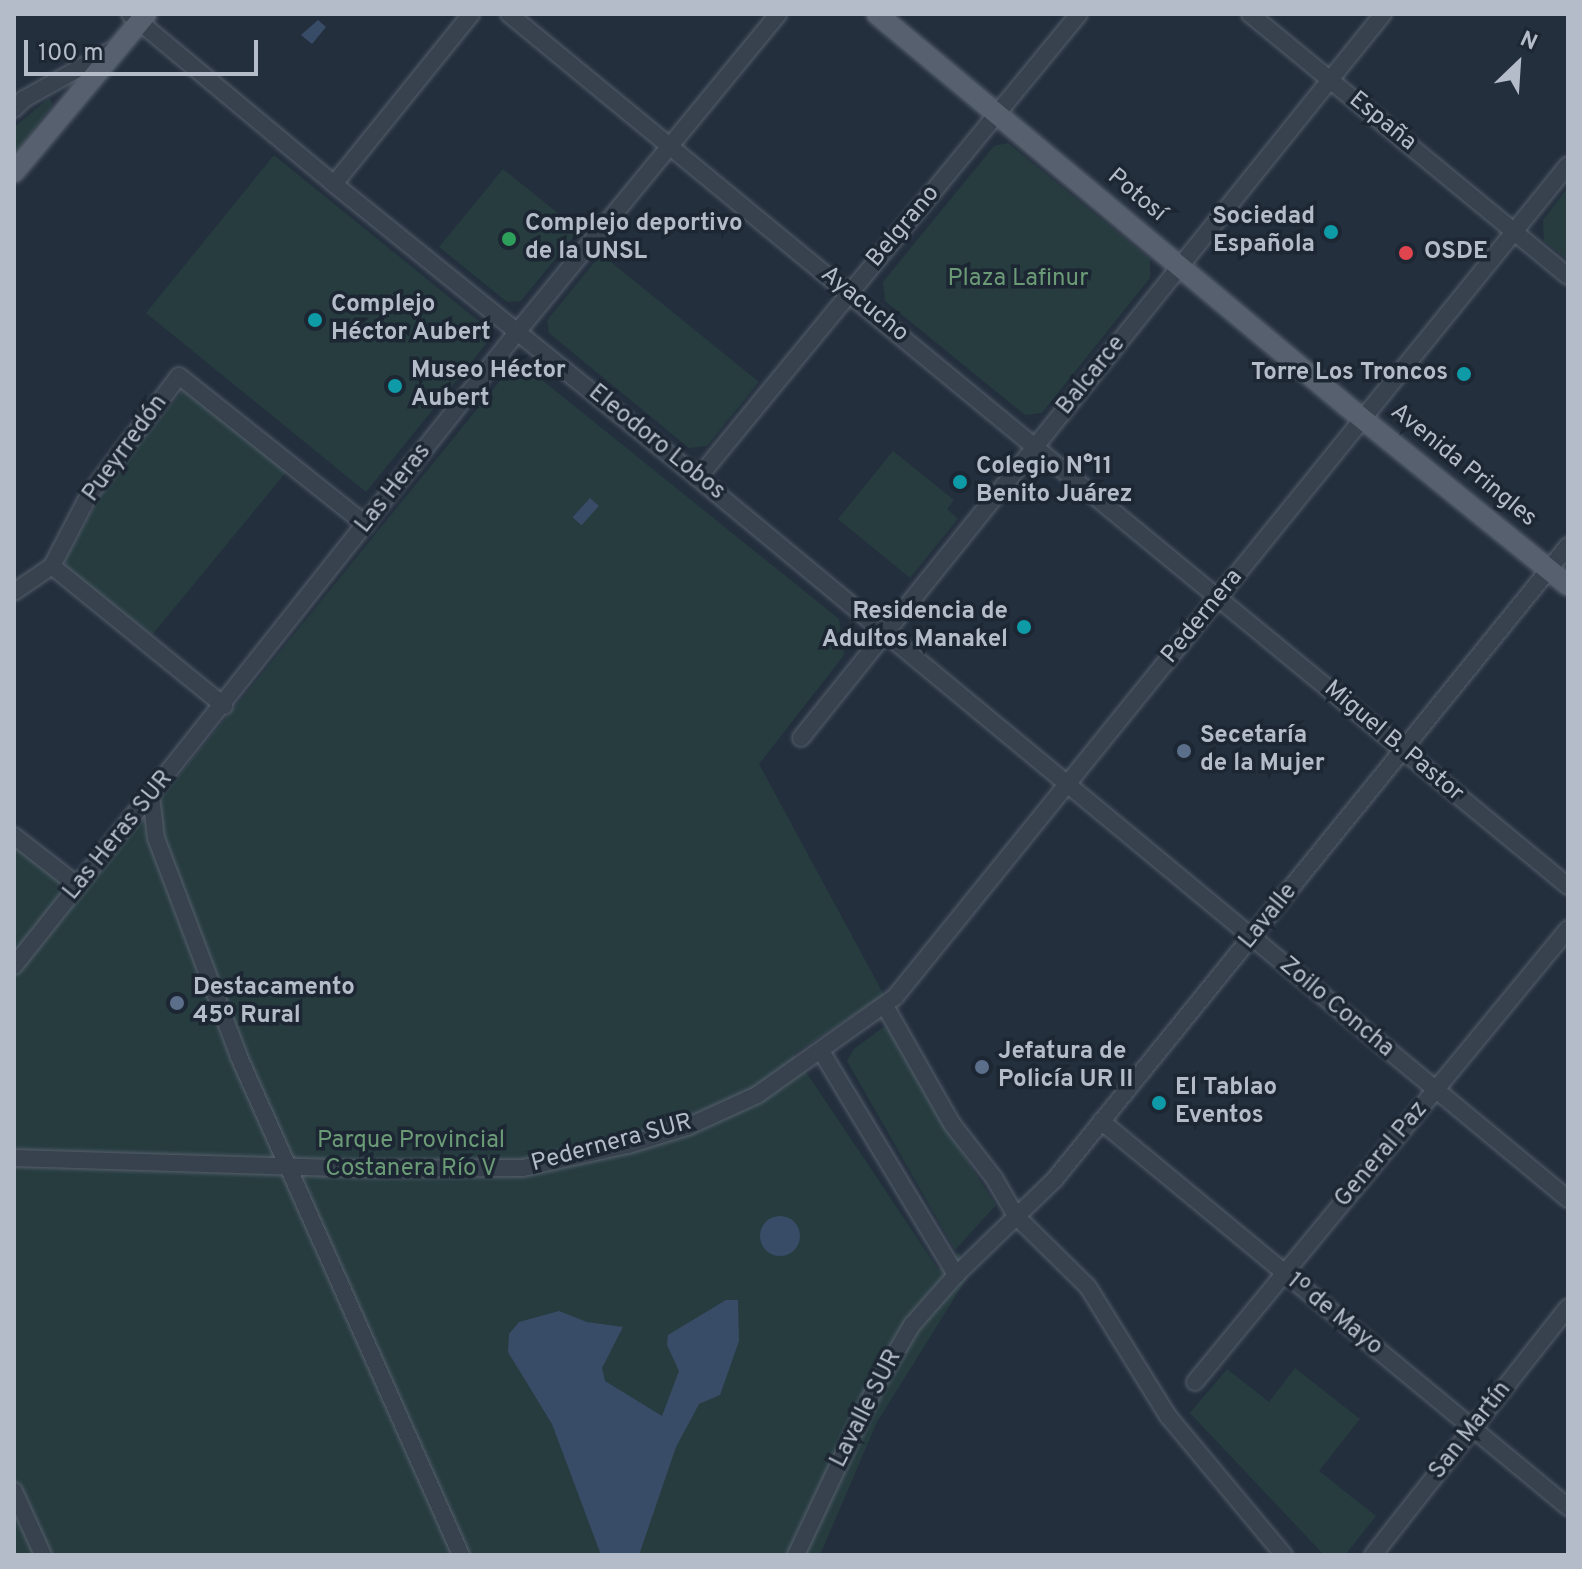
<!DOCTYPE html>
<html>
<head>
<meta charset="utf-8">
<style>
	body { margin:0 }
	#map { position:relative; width:1582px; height:1569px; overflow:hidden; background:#242f3e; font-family:Overpass,sans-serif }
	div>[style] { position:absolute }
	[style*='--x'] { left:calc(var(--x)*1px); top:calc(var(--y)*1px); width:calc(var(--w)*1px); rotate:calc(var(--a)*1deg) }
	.green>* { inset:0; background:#263c3f }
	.water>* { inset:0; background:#394c67; transform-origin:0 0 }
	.round { border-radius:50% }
	.roads { filter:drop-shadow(0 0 2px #565f6c) drop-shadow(0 0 2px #565f6c) }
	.minor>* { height:16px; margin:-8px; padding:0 8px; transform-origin:8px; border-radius:8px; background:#38414e }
	.major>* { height:20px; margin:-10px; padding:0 10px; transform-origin:10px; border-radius:10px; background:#56606e }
	.dots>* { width:22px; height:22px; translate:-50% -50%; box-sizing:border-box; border:4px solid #1d2633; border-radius:50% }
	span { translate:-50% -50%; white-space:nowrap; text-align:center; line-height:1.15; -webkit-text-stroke:7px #1d2633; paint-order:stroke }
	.street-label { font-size:24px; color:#b4bcc9 }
	.poi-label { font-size:24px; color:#b4bcc9; font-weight:700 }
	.right { translate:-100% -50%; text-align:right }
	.left { translate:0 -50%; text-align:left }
	.park-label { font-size:24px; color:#6b9a76 }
	.frame { position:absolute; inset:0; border:16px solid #b4bcc9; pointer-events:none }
	.north { position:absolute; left:1478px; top:24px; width:80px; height:80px; -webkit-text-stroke:6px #1d2633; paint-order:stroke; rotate:25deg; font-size:22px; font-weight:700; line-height:32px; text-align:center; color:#b4bcc9 }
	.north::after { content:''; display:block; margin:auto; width:28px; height:36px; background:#b4bcc9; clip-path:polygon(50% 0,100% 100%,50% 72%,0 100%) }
	.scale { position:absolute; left:24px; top:40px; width:234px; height:36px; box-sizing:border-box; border:4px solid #b4bcc9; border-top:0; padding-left:10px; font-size:24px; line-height:28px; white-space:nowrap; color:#b4bcc9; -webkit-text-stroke:6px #1d2633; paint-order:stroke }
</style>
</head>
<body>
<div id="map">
	<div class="green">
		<i style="clip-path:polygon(49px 98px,53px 104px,14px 156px,14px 127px)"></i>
		<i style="clip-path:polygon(1008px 143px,1150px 259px,1150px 278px,1042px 413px,1025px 415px,885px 301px,883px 282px,994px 146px)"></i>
		<i style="clip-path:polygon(274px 155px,485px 326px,486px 344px,366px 492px,146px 313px)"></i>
		<i style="clip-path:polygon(503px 169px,579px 230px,521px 301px,507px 302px,439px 247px)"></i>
		<i style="clip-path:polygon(1568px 187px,1568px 260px,1544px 241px,1543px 220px)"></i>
		<i style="clip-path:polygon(601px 254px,759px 382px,707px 446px,689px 448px,549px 333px,547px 320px)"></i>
		<i style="clip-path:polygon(517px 360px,839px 619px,844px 655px,759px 764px,884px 995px,794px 1054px,938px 1269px,959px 1252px,967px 1278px,877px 1422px,820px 1555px,14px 1555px,14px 978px)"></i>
		<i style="clip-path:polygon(184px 389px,287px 471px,152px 635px,66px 568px,66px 558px,108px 483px)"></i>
		<i style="clip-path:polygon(893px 451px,954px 500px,947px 509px,958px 519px,910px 578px,838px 519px)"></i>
		<i style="clip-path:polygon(14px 843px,68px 885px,14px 954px)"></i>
		<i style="clip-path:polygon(889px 1023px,944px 1125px,996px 1205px,955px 1250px,847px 1061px,854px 1049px)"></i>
		<i style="clip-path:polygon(1295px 1368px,1360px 1419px,1319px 1471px,1376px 1516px,1345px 1555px,1324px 1555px,1190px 1413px,1227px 1369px,1269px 1402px)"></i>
	</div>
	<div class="water">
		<i style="clip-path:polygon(318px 20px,326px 27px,312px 44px,301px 35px)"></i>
		<i style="left:590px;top:498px;width:12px;height:26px;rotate:42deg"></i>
		<i class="round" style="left:760px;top:1216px;width:40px;height:40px"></i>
		<i style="clip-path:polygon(726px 1300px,738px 1300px,739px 1341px,720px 1395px,699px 1404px,676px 1447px,639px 1555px,601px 1555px,552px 1424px,508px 1352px,509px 1334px,519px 1322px,559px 1311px,587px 1322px,623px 1327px,602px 1368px,605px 1381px,662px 1416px,679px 1371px,667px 1345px,668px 1335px)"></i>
	</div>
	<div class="roads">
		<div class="minor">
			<i style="--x:130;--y:14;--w:266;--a:39.8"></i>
			<i style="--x:334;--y:184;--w:468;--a:38.9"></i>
			<i style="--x:698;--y:478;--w:1130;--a:39.65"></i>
			<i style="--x:509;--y:14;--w:1372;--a:39.47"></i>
			<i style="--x:1250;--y:14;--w:412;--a:39.5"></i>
			<i style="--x:14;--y:109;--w:14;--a:-45"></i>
			<i style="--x:24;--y:99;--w:101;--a:-29.1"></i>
			<i style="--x:334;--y:184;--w:218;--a:-51.1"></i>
			<i style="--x:698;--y:478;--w:600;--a:-50.61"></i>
			<i style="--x:52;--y:566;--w:80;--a:-62.5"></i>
			<i style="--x:89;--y:495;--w:149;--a:-52.9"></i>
			<i style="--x:179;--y:376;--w:239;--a:38.5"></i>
			<i style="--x:52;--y:566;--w:222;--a:39.1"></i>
			<i style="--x:14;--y:592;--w:46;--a:-34.4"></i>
			<i style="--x:801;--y:738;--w:929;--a:-51.21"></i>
			<i style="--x:151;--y:796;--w:42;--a:83.2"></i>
			<i style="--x:156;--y:838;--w:234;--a:69.2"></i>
			<i style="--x:239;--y:1057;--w:545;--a:65.97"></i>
			<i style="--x:14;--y:836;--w:81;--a:38"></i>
			<i style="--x:14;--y:966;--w:811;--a:-51.56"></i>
			<i style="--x:518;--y:331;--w:410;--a:-50.6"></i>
			<i style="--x:885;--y:1006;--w:136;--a:60.4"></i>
			<i style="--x:952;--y:1124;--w:68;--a:52.1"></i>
			<i style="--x:994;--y:1178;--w:44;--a:59.9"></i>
			<i style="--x:1016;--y:1216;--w:101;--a:44.6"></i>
			<i style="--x:1088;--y:1287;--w:152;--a:58.2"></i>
			<i style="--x:1168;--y:1416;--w:181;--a:50.2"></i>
			<i style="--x:821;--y:1051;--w:262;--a:58.9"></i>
			<i style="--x:1101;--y:1121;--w:606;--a:39.58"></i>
			<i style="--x:14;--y:1158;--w:353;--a:1.8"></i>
			<i style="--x:367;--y:1169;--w:156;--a:-0.4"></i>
			<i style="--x:523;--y:1168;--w:107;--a:-12.4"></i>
			<i style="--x:628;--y:1145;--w:62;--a:-17"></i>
			<i style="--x:687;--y:1127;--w:77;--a:-24.6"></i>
			<i style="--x:757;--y:1095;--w:169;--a:-35.4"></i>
			<i style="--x:895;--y:997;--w:1070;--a:-51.03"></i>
			<i style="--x:1195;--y:1382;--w:587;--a:-50.53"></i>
			<i style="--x:14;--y:1491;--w:70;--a:65.6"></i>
			<i style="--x:796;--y:1555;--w:185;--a:-64.7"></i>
			<i style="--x:875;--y:1388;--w:73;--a:-59.6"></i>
			<i style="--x:912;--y:1325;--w:67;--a:-48.7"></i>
			<i style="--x:956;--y:1275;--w:138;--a:-44.1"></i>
			<i style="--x:1055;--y:1179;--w:815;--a:-50.98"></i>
			<i style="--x:1373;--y:1555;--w:315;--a:-51.8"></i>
		</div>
		<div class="major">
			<i style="--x:877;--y:14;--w:613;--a:39.84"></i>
			<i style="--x:1348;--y:407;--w:283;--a:39"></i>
			<i style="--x:14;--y:172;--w:206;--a:-50.1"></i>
		</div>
	</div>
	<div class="dots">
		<i style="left:1331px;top:232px;background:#0f9aa8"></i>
		<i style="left:509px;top:239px;background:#2e9e5b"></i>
		<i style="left:1406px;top:253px;background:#e0444e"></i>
		<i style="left:315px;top:320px;background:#0f9aa8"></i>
		<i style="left:1464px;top:374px;background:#0f9aa8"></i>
		<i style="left:395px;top:386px;background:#0f9aa8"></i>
		<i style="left:960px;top:482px;background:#0f9aa8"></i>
		<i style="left:1024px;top:627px;background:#0f9aa8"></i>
		<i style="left:1184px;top:751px;background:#5c6f8a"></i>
		<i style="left:177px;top:1003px;background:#5c6f8a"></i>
		<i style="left:982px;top:1067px;background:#5c6f8a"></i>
		<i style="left:1159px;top:1103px;background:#0f9aa8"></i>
	</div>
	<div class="street-label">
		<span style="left:1382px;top:122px;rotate:39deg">España</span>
		<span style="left:1136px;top:196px;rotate:40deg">Potosí</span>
		<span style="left:904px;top:227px;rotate:-50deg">Belgrano</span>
		<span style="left:864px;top:305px;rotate:39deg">Ayacucho</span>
		<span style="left:1092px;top:376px;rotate:-51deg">Balcarce</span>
		<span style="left:656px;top:443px;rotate:39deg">Eleodoro Lobos</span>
		<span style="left:126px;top:449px;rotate:-54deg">Pueyrredón</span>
		<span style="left:1463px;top:466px;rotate:39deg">Avenida Pringles</span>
		<span style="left:394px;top:489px;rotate:-52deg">Las Heras</span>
		<span style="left:1203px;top:617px;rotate:-51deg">Pedernera</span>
		<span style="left:1393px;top:742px;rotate:40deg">Miguel B. Pastor</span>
		<span style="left:119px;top:836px;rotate:-51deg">Las Heras SUR</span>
		<span style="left:1269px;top:917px;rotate:-51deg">Lavalle</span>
		<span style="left:1336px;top:1008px;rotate:40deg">Zoilo Concha</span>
		<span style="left:612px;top:1144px;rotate:-15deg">Pedernera SUR</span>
		<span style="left:1382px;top:1155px;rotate:-50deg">General Paz</span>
		<span style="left:1334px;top:1315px;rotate:39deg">1º de Mayo</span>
		<span style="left:867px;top:1409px;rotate:-63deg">Lavalle SUR</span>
		<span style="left:1471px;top:1431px;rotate:-52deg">San Martín</span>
	</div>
	<div class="poi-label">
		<span class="right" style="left:1315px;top:232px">Sociedad<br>Española</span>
		<span class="left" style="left:525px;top:239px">Complejo deportivo<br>de la UNSL</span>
		<span class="left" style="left:1424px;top:253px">OSDE</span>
		<span class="left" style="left:331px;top:320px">Complejo<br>Héctor Aubert</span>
		<span class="left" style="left:411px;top:386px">Museo Héctor<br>Aubert</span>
		<span class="right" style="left:1448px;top:374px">Torre Los Troncos</span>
		<span class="left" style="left:976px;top:482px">Colegio N°11<br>Benito Juárez</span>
		<span class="right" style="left:1008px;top:627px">Residencia de<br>Adultos Manakel</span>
		<span class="left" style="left:1200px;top:751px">Secetaría<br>de la Mujer</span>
		<span class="left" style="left:193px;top:1003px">Destacamento<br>45º Rural</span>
		<span class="left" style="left:998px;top:1067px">Jefatura de<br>Policía UR II</span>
		<span class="left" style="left:1175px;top:1103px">El Tablao<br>Eventos</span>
	</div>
	<div class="park-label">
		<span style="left:1018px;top:280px">Plaza Lafinur</span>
		<span style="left:411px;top:1156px">Parque Provincial<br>Costanera Río V</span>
	</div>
	<div class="frame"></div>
	<div class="north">N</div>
	<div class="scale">100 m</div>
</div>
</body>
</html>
